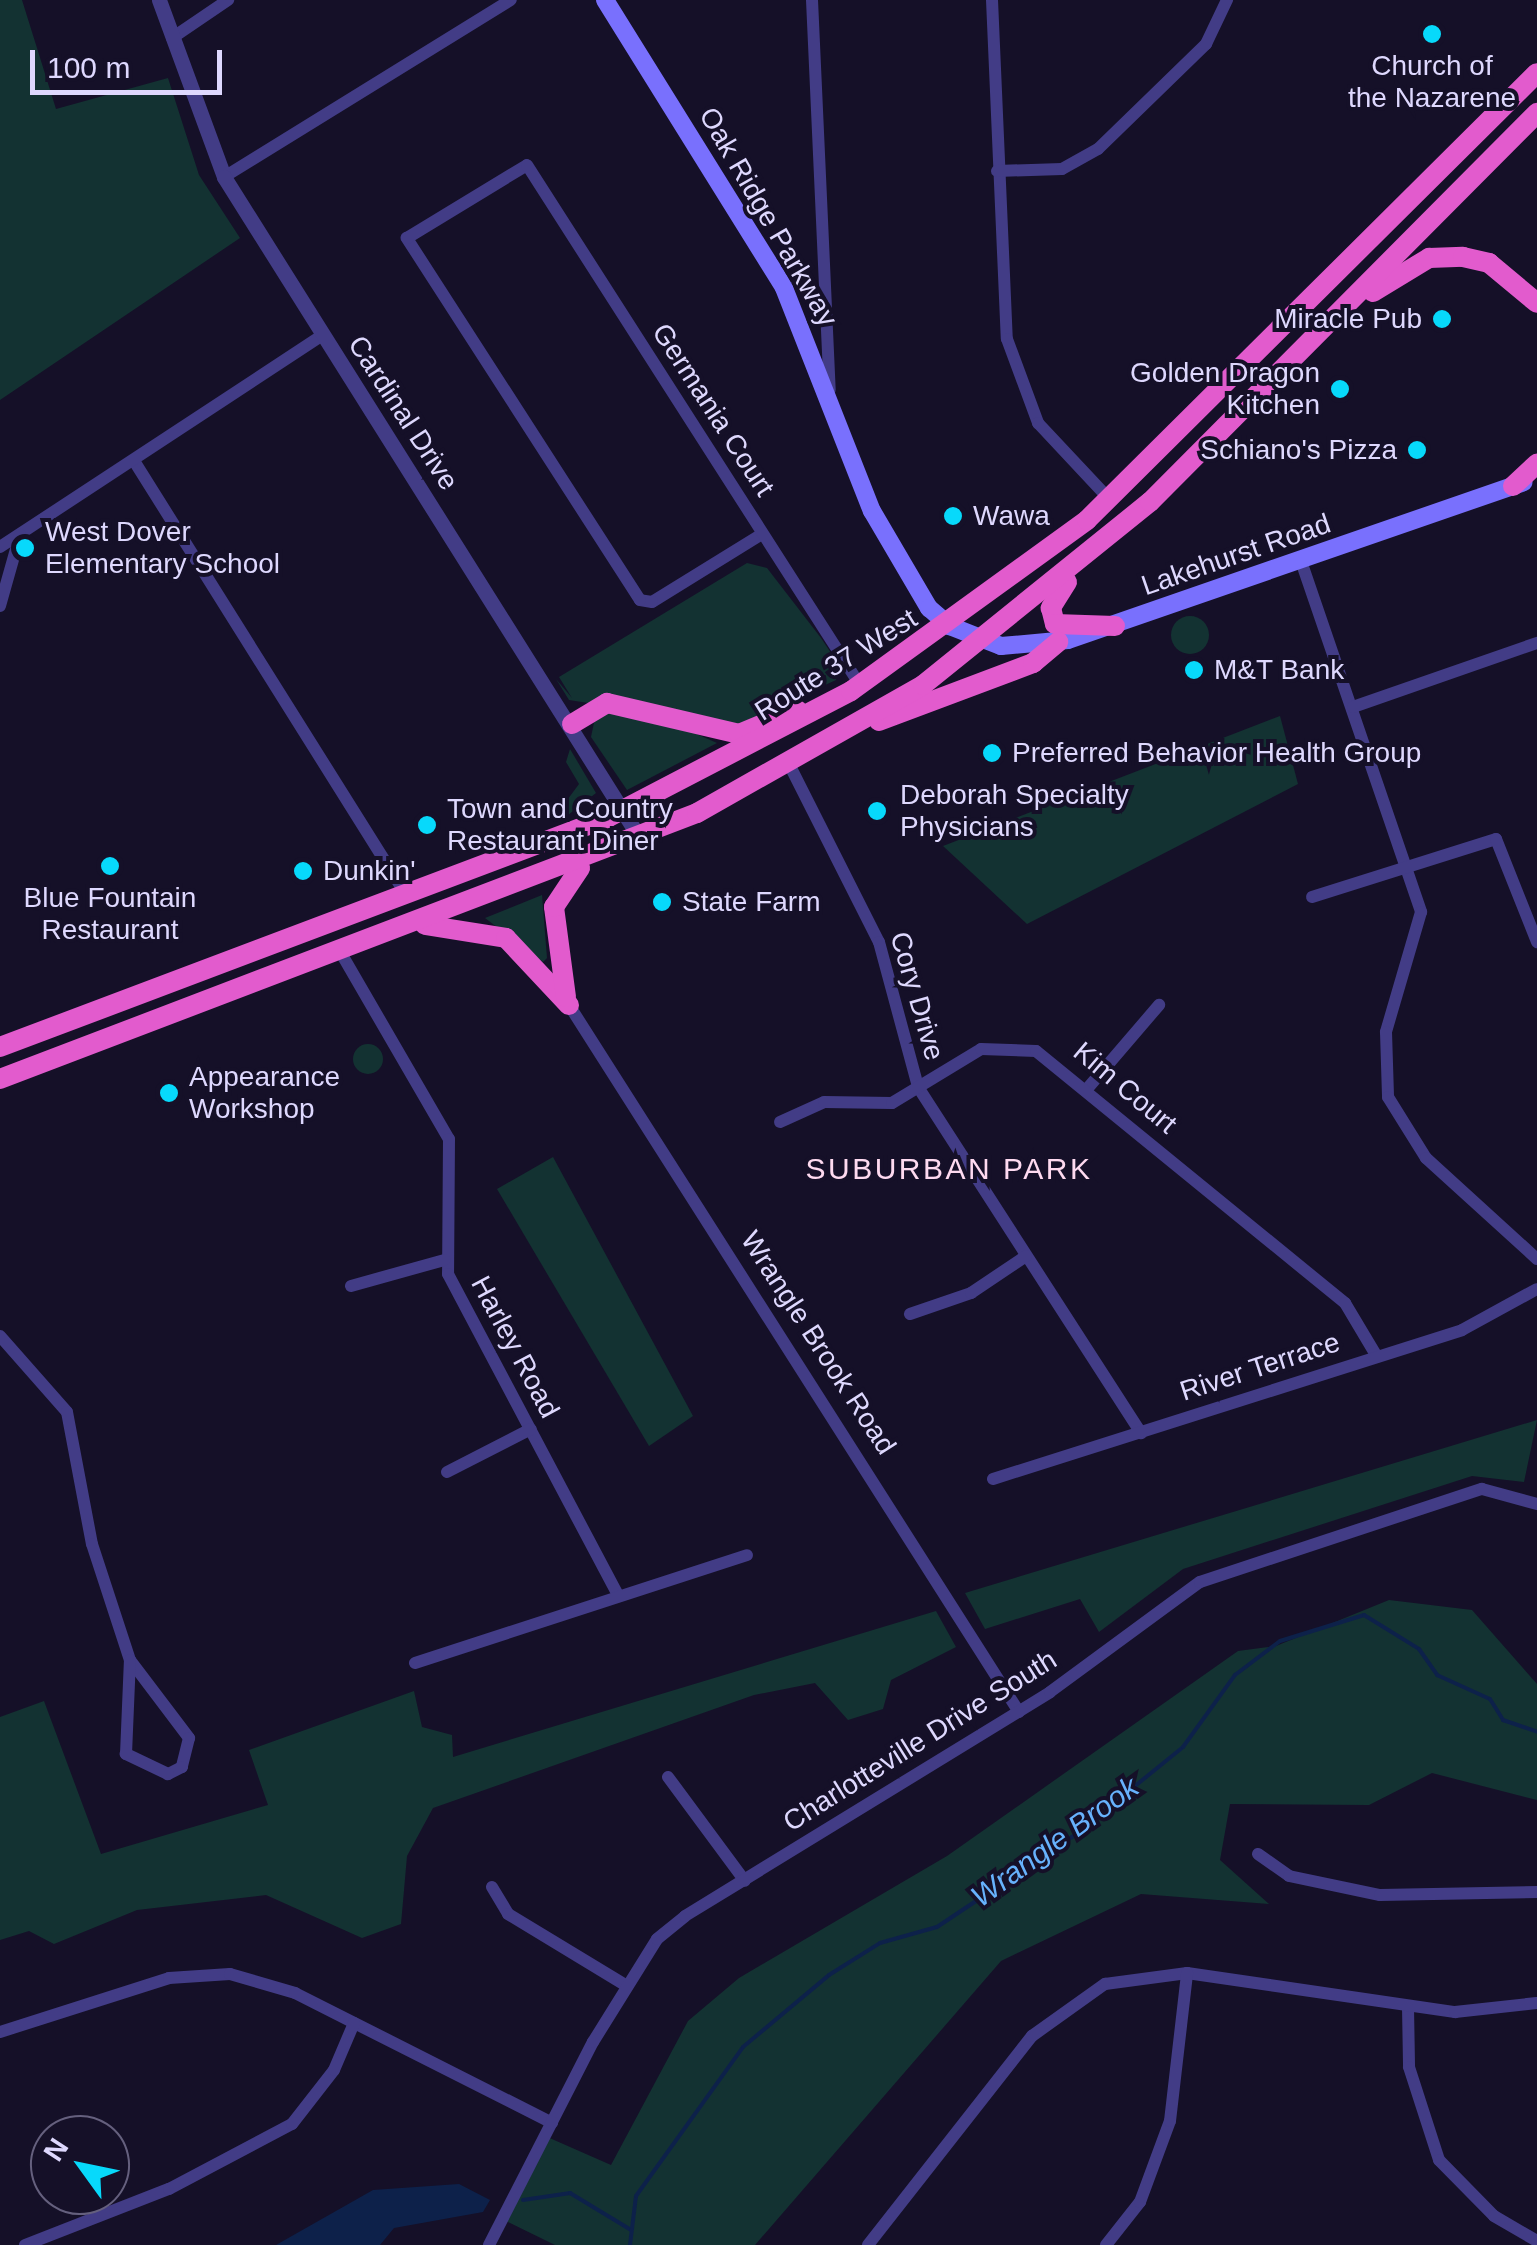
<!DOCTYPE html>
<html>
<head>
<meta charset="utf-8">
<style>
	body { margin:0 }
	#map { position:relative; width:1537px; height:2245px; overflow:hidden; background:#151028; font-family:Helvetica,sans-serif }
	div>[style] { position:absolute }
	[style*='--x'] { left:calc(var(--x)*1px); top:calc(var(--y)*1px); width:calc(var(--w)*1px); rotate:calc(var(--a)*1deg) }
	.green>* { inset:0; background:#133232 }
	.round { border-radius:50% }
	.water>* { inset:0; background:#0d214a }
	.stream>* { height:4px; margin:-2px; padding:0 2px; transform-origin:2px; border-radius:2px; background:#0d214a }
	.minor>* { height:12px; margin:-6px; padding:0 6px; transform-origin:6px; border-radius:6px; background:#423c86 }
	.tertiary>* { height:15px; margin:-7.5px; padding:0 7.5px; transform-origin:7.5px; border-radius:7.5px; background:#423c86 }
	.secondary>* { height:18px; margin:-9px; padding:0 9px; transform-origin:9px; border-radius:9px; background:#7970fd }
	.trunk>* { height:20px; margin:-10px; padding:0 10px; transform-origin:10px; border-radius:10px; background:#e25bcd }
	.dots>* { width:28px; height:28px; translate:-50% -50%; box-sizing:border-box; border:5px solid #151028; border-radius:50% }
	span { translate:-50% -50%; white-space:nowrap; text-align:center; line-height:1.15; -webkit-text-stroke:8px #151028; paint-order:stroke }
	.poi-label { font-size:28px; color:#ded8fe }
	.right { translate:-100% -50%; text-align:right }
	.left { translate:0 -50%; text-align:left }
	.street-label { font-size:28px; color:#ded8fe }
	.neighbourhood-label { font-size:30px; color:#fedaf0; letter-spacing:2.5px }
	.water-label { font-size:30px; color:#67b2fd; font-style:italic }
	.north { position:absolute; left:30px; top:2115px; width:100px; height:100px; box-sizing:border-box; background:#151028; border:2px solid #65607e; border-radius:50%; rotate:303deg; font-size:28px; font-weight:700; line-height:40px; text-align:center; color:#ded8fe }
	.north::after { content:''; display:block; margin:auto; width:35px; height:45px; background:#07d9fb; clip-path:polygon(50% 0,100% 100%,50% 72%,0 100%) }
	.scale { position:absolute; left:30px; top:50px; width:192px; height:45px; box-sizing:border-box; border:5px solid #ded8fe; border-top:0; padding-left:12px; font-size:30px; line-height:35px; white-space:nowrap; color:#ded8fe; -webkit-text-stroke:8px #151028; paint-order:stroke }
</style>
</head>
<body>
<div id="map">
	<div class="green">
		<i style="clip-path:polygon(0 0,22px 0,56px 109px,168px 78px,199px 175px,240px 238px,0 400px)"></i>
		<i style="clip-path:polygon(747px 563px,767px 568px,821px 638px,841px 668px,836px 680px,736px 726px,569px 700px,556px 679px,572px 698px,559px 677px)"></i>
		<i class="round" style="left:1171px;top:616px;width:38px;height:38px"></i>
		<i style="clip-path:polygon(610px 710px,692px 732px,717px 743px,627px 790px,591px 737px,595px 718px)"></i>
		<i style="clip-path:polygon(1280px 716px,1298px 784px,1027px 924px,943px 846px)"></i>
		<i style="clip-path:polygon(570px 749px,596px 793px,568px 815px,562px 807px,579px 784px,566px 762px)"></i>
		<i style="clip-path:polygon(542px 895px,547px 958px,543px 962px,485px 918px)"></i>
		<i class="round" style="left:353px;top:1044px;width:30px;height:30px"></i>
		<i style="clip-path:polygon(553px 1157px,693px 1416px,649px 1446px,497px 1189px)"></i>
		<i style="clip-path:polygon(1537px 1420px,1524px 1482px,1472px 1476px,1183px 1569px,1099px 1632px,1080px 1599px,985px 1629px,965px 1593px)"></i>
		<i style="clip-path:polygon(1389px 1600px,1472px 1610px,1537px 1684px,1537px 1800px,1432px 1773px,1369px 1805px,1230px 1804px,1220px 1860px,1269px 1904px,1141px 1894px,1001px 1961px,755px 2245px,555px 2245px,502px 2219px,545px 2136px,611px 2165px,688px 2021px,739px 1978px,947px 1856px,1238px 1651px,1276px 1646px)"></i>
		<i style="clip-path:polygon(936px 1611px,956px 1647px,891px 1680px,883px 1709px,848px 1720px,815px 1683px,754px 1695px,433px 1808px,407px 1856px,401px 1924px,362px 1938px,266px 1895px,137px 1910px,54px 1944px,29px 1931px,0 1940px,0 1717px,44px 1701px,101px 1854px,268px 1805px,249px 1750px,414px 1691px,422px 1727px,452px 1735px,453px 1757px)"></i>
	</div>
	<div class="water">
		<i style="clip-path:polygon(459px 2184px,490px 2200px,483px 2212px,394px 2228px,380px 2245px,276px 2245px,373px 2190px)"></i>
	</div>
	<div class="stream">
		<i style="--x:523;--y:2200;--w:48;--a:-8.5"></i>
		<i style="--x:570;--y:2193;--w:71;--a:31.2"></i>
		<i style="--x:630;--y:2245;--w:49;--a:-83"></i>
		<i style="--x:636;--y:2196;--w:183;--a:-54.3"></i>
		<i style="--x:743;--y:2047;--w:112;--a:-39.9"></i>
		<i style="--x:829;--y:1975;--w:60;--a:-32.1"></i>
		<i style="--x:880;--y:1943;--w:59;--a:-15.7"></i>
		<i style="--x:937;--y:1927;--w:162;--a:-33.7"></i>
		<i style="--x:1072;--y:1837;--w:143;--a:-39"></i>
		<i style="--x:1183;--y:1747;--w:89;--a:-54.2"></i>
		<i style="--x:1235;--y:1675;--w:56;--a:-37.1"></i>
		<i style="--x:1280;--y:1641;--w:88;--a:-17.2"></i>
		<i style="--x:1364;--y:1615;--w:65;--a:31.7"></i>
		<i style="--x:1419;--y:1649;--w:32;--a:55"></i>
		<i style="--x:1437;--y:1675;--w:58;--a:24.4"></i>
		<i style="--x:1490;--y:1699;--w:25;--a:58"></i>
		<i style="--x:1503;--y:1720;--w:36;--a:19"></i>
	</div>
	<div class="minor">
		<i style="--x:812;--y:0;--w:390;--a:87.4"></i>
		<i style="--x:992;--y:0;--w:339;--a:87.5"></i>
		<i style="--x:1007;--y:339;--w:90;--a:69.7"></i>
		<i style="--x:1038;--y:423;--w:104;--a:46.9"></i>
		<i style="--x:172;--y:38;--w:68;--a:-34.2"></i>
		<i style="--x:997;--y:171;--w:65;--a:-1.8"></i>
		<i style="--x:1062;--y:169;--w:41;--a:-29.1"></i>
		<i style="--x:1098;--y:149;--w:151;--a:-44.2"></i>
		<i style="--x:1206;--y:44;--w:49;--a:-64.5"></i>
		<i style="--x:224;--y:177;--w:337;--a:-31.7"></i>
		<i style="--x:136;--y:464;--w:506;--a:57.91"></i>
		<i style="--x:762;--y:534;--w:129;--a:148.3"></i>
		<i style="--x:652;--y:602;--w:12;--a:-171"></i>
		<i style="--x:640;--y:600;--w:431;--a:-122.8"></i>
		<i style="--x:407;--y:238;--w:140;--a:-31.3"></i>
		<i style="--x:527;--y:165;--w:617;--a:57.37"></i>
		<i style="--x:0;--y:547;--w:386;--a:-33.3"></i>
		<i style="--x:1301;--y:561;--w:371;--a:71.1"></i>
		<i style="--x:1421;--y:912;--w:125;--a:106.3"></i>
		<i style="--x:1386;--y:1032;--w:65;--a:88.2"></i>
		<i style="--x:1388;--y:1097;--w:72;--a:58.1"></i>
		<i style="--x:1426;--y:1158;--w:150;--a:42.3"></i>
		<i style="--x:0;--y:606;--w:74;--a:-74.3"></i>
		<i style="--x:1353;--y:707;--w:195;--a:-19.2"></i>
		<i style="--x:790;--y:766;--w:197;--a:63.2"></i>
		<i style="--x:879;--y:942;--w:150;--a:74.9"></i>
		<i style="--x:918;--y:1087;--w:412;--a:57.2"></i>
		<i style="--x:1312;--y:897;--w:193;--a:-17.5"></i>
		<i style="--x:1496;--y:839;--w:111;--a:68.3"></i>
		<i style="--x:341;--y:953;--w:215;--a:59.9"></i>
		<i style="--x:449;--y:1139;--w:135;--a:90.4"></i>
		<i style="--x:448;--y:1274;--w:363;--a:62.1"></i>
		<i style="--x:569;--y:1005;--w:838;--a:57.52"></i>
		<i style="--x:1087;--y:1089;--w:111;--a:-49.4"></i>
		<i style="--x:780;--y:1122;--w:48;--a:-24.4"></i>
		<i style="--x:824;--y:1102;--w:68;--a:0.8"></i>
		<i style="--x:892;--y:1103;--w:104;--a:-31.2"></i>
		<i style="--x:981;--y:1049;--w:55;--a:2.1"></i>
		<i style="--x:1036;--y:1051;--w:399;--a:39.2"></i>
		<i style="--x:1345;--y:1303;--w:61;--a:59.2"></i>
		<i style="--x:351;--y:1286;--w:97;--a:-15.6"></i>
		<i style="--x:910;--y:1314;--w:65;--a:-19"></i>
		<i style="--x:971;--y:1293;--w:66;--a:-33.9"></i>
		<i style="--x:0;--y:1336;--w:101;--a:48.6"></i>
		<i style="--x:67;--y:1412;--w:134;--a:79.3"></i>
		<i style="--x:92;--y:1544;--w:122;--a:71.9"></i>
		<i style="--x:447;--y:1472;--w:94;--a:-27.1"></i>
		<i style="--x:993;--y:1479;--w:492;--a:-17.6"></i>
		<i style="--x:1462;--y:1330;--w:85;--a:-28.7"></i>
		<i style="--x:130;--y:1660;--w:98;--a:52.9"></i>
		<i style="--x:189;--y:1738;--w:30;--a:104"></i>
		<i style="--x:182;--y:1767;--w:16;--a:153"></i>
		<i style="--x:168;--y:1774;--w:47;--a:-154.5"></i>
		<i style="--x:126;--y:1754;--w:94;--a:-87.6"></i>
		<i style="--x:415;--y:1663;--w:349;--a:-18"></i>
		<i style="--x:668;--y:1777;--w:129;--a:53.5"></i>
		<i style="--x:1258;--y:1854;--w:38;--a:35"></i>
		<i style="--x:1289;--y:1876;--w:93;--a:11.8"></i>
		<i style="--x:1380;--y:1895;--w:157;--a:-1.1"></i>
		<i style="--x:492;--y:1887;--w:31;--a:59"></i>
		<i style="--x:508;--y:1914;--w:139;--a:31.2"></i>
		<i style="--x:1408;--y:2007;--w:60;--a:89"></i>
		<i style="--x:1409;--y:2067;--w:98;--a:72.1"></i>
		<i style="--x:1439;--y:2160;--w:78;--a:45.5"></i>
		<i style="--x:1494;--y:2216;--w:50;--a:30.2"></i>
		<i style="--x:0;--y:2032;--w:177;--a:-17.7"></i>
		<i style="--x:169;--y:1978;--w:61;--a:-3.8"></i>
		<i style="--x:230;--y:1974;--w:68;--a:16.3"></i>
		<i style="--x:295;--y:1993;--w:288;--a:26.8"></i>
		<i style="--x:25;--y:2245;--w:155;--a:-21.3"></i>
		<i style="--x:169;--y:2189;--w:139;--a:-27.9"></i>
		<i style="--x:292;--y:2124;--w:68;--a:-52.1"></i>
		<i style="--x:334;--y:2070;--w:51;--a:-66.9"></i>
		<i style="--x:489;--y:2245;--w:228;--a:-62.9"></i>
		<i style="--x:593;--y:2042;--w:121;--a:-58.1"></i>
		<i style="--x:657;--y:1939;--w:36;--a:-39"></i>
		<i style="--x:685;--y:1916;--w:428;--a:-31.5"></i>
		<i style="--x:1050;--y:1692;--w:186;--a:-36.3"></i>
		<i style="--x:1200;--y:1582;--w:297;--a:-18.3"></i>
		<i style="--x:1482;--y:1489;--w:57;--a:15.3"></i>
		<i style="--x:868;--y:2245;--w:266;--a:-51.9"></i>
		<i style="--x:1032;--y:2036;--w:90;--a:-35.5"></i>
		<i style="--x:1105;--y:1984;--w:83;--a:-7.6"></i>
		<i style="--x:1187;--y:1973;--w:271;--a:8.3"></i>
		<i style="--x:1455;--y:2012;--w:82;--a:-6.3"></i>
		<i style="--x:1106;--y:2245;--w:55;--a:-51.7"></i>
		<i style="--x:1140;--y:2202;--w:86;--a:-69.7"></i>
		<i style="--x:1170;--y:2121;--w:149;--a:-83.4"></i>
	</div>
	<div class="tertiary">
		<i style="--x:159;--y:0;--w:189;--a:69.8"></i>
		<i style="--x:224;--y:177;--w:780;--a:57.84"></i>
	</div>
	<div class="secondary">
		<i style="--x:605;--y:0;--w:339;--a:58.1"></i>
		<i style="--x:784;--y:288;--w:240;--a:68.5"></i>
		<i style="--x:872;--y:511;--w:113;--a:59.6"></i>
		<i style="--x:929;--y:608;--w:28;--a:41"></i>
		<i style="--x:950;--y:626;--w:55;--a:21.4"></i>
		<i style="--x:1001;--y:646;--w:67;--a:-5.1"></i>
		<i style="--x:1068;--y:640;--w:482;--a:-19.1"></i>
	</div>
	<div class="trunk">
		<i style="--x:1373;--y:292;--w:66;--a:-31.3"></i>
		<i style="--x:1429;--y:258;--w:34;--a:-2"></i>
		<i style="--x:1463;--y:257;--w:27;--a:13"></i>
		<i style="--x:1489;--y:263;--w:62;--a:39.8"></i>
		<i style="--x:1513;--y:486;--w:33;--a:-43"></i>
		<i style="--x:1067;--y:582;--w:31;--a:122"></i>
		<i style="--x:1051;--y:608;--w:16;--a:76"></i>
		<i style="--x:1055;--y:624;--w:60;--a:1.9"></i>
		<i style="--x:879;--y:721;--w:165;--a:-20.6"></i>
		<i style="--x:1033;--y:663;--w:33;--a:-40"></i>
		<i style="--x:572;--y:724;--w:41;--a:-31"></i>
		<i style="--x:607;--y:703;--w:136;--a:13.2"></i>
		<i style="--x:739;--y:734;--w:63;--a:-22.5"></i>
		<i style="--x:425;--y:925;--w:82;--a:9.1"></i>
		<i style="--x:506;--y:938;--w:92;--a:46.8"></i>
		<i style="--x:566;--y:997;--w:91;--a:-97.6"></i>
		<i style="--x:554;--y:907;--w:47;--a:-56.3"></i>
		<i style="--x:0;--y:1047;--w:649;--a:-20.67"></i>
		<i style="--x:607;--y:818;--w:275;--a:-27.5"></i>
		<i style="--x:851;--y:691;--w:291;--a:-35.9"></i>
		<i style="--x:1087;--y:520;--w:634;--a:-44.81"></i>
		<i style="--x:0;--y:1079;--w:746;--a:-20.89"></i>
		<i style="--x:697;--y:813;--w:260;--a:-29.5"></i>
		<i style="--x:923;--y:685;--w:292;--a:-38.9"></i>
		<i style="--x:1150;--y:502;--w:549;--a:-45.15"></i>
	</div>
	<div class="dots">
		<i style="left:1432px;top:34px;background:#07d9fb"></i>
		<i style="left:1442px;top:319px;background:#07d9fb"></i>
		<i style="left:1340px;top:389px;background:#07d9fb"></i>
		<i style="left:1417px;top:450px;background:#07d9fb"></i>
		<i style="left:953px;top:516px;background:#07d9fb"></i>
		<i style="left:25px;top:548px;background:#07d9fb"></i>
		<i style="left:1194px;top:670px;background:#07d9fb"></i>
		<i style="left:992px;top:753px;background:#07d9fb"></i>
		<i style="left:877px;top:811px;background:#07d9fb"></i>
		<i style="left:427px;top:825px;background:#07d9fb"></i>
		<i style="left:110px;top:866px;background:#07d9fb"></i>
		<i style="left:303px;top:871px;background:#07d9fb"></i>
		<i style="left:662px;top:902px;background:#07d9fb"></i>
		<i style="left:169px;top:1093px;background:#07d9fb"></i>
	</div>
	<div class="poi-label">
		<span style="left:1432px;top:82px">Church of<br>the Nazarene</span>
		<span class="right" style="left:1422px;top:319px">Miracle Pub</span>
		<span class="right" style="left:1320px;top:389px">Golden Dragon<br>Kitchen</span>
		<span class="right" style="left:1397px;top:450px">Schiano's Pizza</span>
		<span class="left" style="left:973px;top:516px">Wawa</span>
		<span class="left" style="left:45px;top:548px">West Dover<br>Elementary School</span>
		<span class="left" style="left:1214px;top:670px">M&amp;T Bank</span>
		<span class="left" style="left:1012px;top:753px">Preferred Behavior Health Group</span>
		<span class="left" style="left:900px;top:811px">Deborah Specialty<br>Physicians</span>
		<span class="left" style="left:447px;top:825px">Town and Country<br>Restaurant Diner</span>
		<span class="left" style="left:323px;top:871px">Dunkin'</span>
		<span style="left:110px;top:914px">Blue Fountain<br>Restaurant</span>
		<span class="left" style="left:682px;top:902px">State Farm</span>
		<span class="left" style="left:189px;top:1093px">Appearance<br>Workshop</span>
	</div>
	<div class="street-label">
		<span style="left:768px;top:217px;rotate:60deg">Oak Ridge Parkway</span>
		<span style="left:713px;top:410px;rotate:57deg">Germania Court</span>
		<span style="left:403px;top:413px;rotate:57deg">Cardinal Drive</span>
		<span style="left:1236px;top:555px;rotate:-19deg">Lakehurst Road</span>
		<span style="left:836px;top:665px;rotate:-32deg">Route 37 West</span>
		<span style="left:917px;top:996px;rotate:74deg">Cory Drive</span>
		<span style="left:1125px;top:1088px;rotate:40deg">Kim Court</span>
		<span style="left:818px;top:1343px;rotate:57deg">Wrangle Brook Road</span>
		<span style="left:515px;top:1347px;rotate:62deg">Harley Road</span>
		<span style="left:1260px;top:1367px;rotate:-18deg">River Terrace</span>
		<span style="left:920px;top:1741px;rotate:-32deg">Charlotteville Drive South</span>
	</div>
	<div class="neighbourhood-label">
		<span style="left:949px;top:1169px">SUBURBAN PARK</span>
	</div>
	<div class="water-label">
		<span style="left:1055px;top:1842px;rotate:-36deg">Wrangle Brook</span>
	</div>
	<div class="north">N</div>
	<div class="scale">100 m</div>
</div>
</body>
</html>
